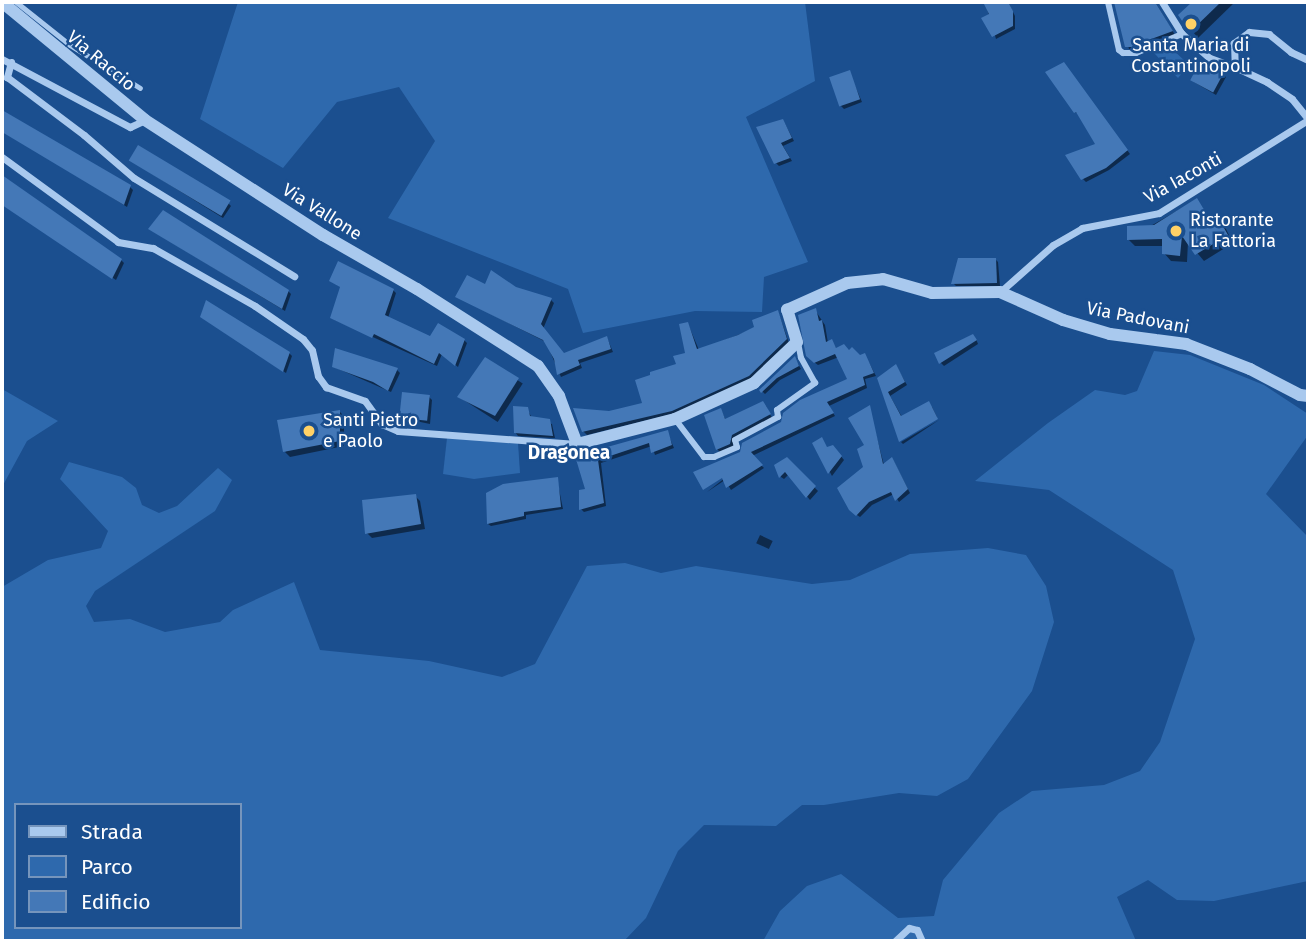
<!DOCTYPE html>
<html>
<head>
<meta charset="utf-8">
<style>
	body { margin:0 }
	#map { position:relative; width:1310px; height:943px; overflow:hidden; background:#1b4f8f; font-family:"Fira Sans",sans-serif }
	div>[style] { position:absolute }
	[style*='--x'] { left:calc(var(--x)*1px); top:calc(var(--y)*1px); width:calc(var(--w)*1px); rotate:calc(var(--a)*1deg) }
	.green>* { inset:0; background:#2e69ad }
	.shadow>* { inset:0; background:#0007; transform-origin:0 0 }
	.building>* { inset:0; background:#4478b7; transform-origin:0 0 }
	.service>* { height:5px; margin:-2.5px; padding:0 2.5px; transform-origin:2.5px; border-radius:2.5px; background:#a9c9ee }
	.pedestrian>* { height:6px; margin:-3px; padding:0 3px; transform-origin:3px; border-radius:3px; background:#a9c9ee }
	.minor>* { height:7px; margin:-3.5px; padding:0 3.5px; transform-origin:3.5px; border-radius:3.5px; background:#a9c9ee }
	.tertiary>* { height:12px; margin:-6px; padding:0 6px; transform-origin:6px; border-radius:6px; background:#a9c9ee }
	.dots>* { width:19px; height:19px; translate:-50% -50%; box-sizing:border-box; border:4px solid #1b4f8f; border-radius:50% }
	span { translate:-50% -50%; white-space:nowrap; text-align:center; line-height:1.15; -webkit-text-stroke:5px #1b4f8f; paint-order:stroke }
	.poi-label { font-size:18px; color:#fff }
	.left { translate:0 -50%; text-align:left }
	.street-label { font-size:18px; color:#fff }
	.neighbourhood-label { font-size:19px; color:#fff; font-weight:700 }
	.frame { position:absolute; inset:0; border:4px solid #fff; pointer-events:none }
	.legend { position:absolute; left:14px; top:803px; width:228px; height:126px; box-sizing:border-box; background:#1b4f8f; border:2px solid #7695bc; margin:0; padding:9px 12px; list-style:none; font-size:21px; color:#fff }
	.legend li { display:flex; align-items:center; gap:14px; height:35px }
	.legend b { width:35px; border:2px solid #7695bc }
</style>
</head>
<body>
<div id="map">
	<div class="green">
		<i style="clip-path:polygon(238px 2px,805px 2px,815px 81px,746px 117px,808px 262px,764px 277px,762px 312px,695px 311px,583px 333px,568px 289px,388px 218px,435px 141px,399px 87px,337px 102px,283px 168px,200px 119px)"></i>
		<i style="clip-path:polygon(1166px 43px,1189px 65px,1178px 78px,1154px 53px)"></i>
		<i style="clip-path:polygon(1154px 351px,1190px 355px,1264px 385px,1308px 414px,1308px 435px,1266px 494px,1308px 537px,1308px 881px,1214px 901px,1177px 900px,1148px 880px,1117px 897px,1136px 941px,763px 941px,780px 911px,807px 886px,841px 874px,898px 918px,934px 916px,943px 880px,999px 813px,1032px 791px,1104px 785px,1140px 771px,1160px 742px,1195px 639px,1173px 570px,1049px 490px,975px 481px,1048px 423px,1095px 390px,1125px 395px,1137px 391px)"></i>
		<i style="clip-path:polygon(2px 389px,58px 421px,27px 441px,2px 487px)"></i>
		<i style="clip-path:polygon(447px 438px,518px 443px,520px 473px,474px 479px,443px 474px)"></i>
		<i style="clip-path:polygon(evenodd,69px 462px,122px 477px,136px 488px,142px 505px,159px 513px,177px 506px,218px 468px,232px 480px,215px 511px,95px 591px,86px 606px,94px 622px,130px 619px,165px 632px,220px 622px,233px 610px,294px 582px,320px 650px,429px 661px,502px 677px,535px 664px,587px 566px,625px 563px,661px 573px,696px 566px,812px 584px,850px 580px,910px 554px,988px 548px,1026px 555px,1046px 586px,1054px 622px,1032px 691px,968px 779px,937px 796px,899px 793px,824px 805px,802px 805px,776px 826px,704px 825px,678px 851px,646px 918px,624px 941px,2px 941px,2px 587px,48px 560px,101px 548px,108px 531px,60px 479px,69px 462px,16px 805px,240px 805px,240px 927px,16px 927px,16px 805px)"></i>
	</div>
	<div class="shadow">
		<i style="clip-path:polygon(995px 2px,1008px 2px,1015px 16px,1015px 29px,996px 39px,986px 5px)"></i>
		<i style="clip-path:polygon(1116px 2px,1155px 2px,1175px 35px,1138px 50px,1129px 49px)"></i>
		<i style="clip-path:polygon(1195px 2px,1235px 2px,1198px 38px,1180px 16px)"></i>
		<i style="clip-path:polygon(1202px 62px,1226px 77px,1216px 95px,1194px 82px)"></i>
		<i style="clip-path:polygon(1066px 67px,1130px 154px,1109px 170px,1086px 182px,1083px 179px,1098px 145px,1080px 114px,1075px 112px)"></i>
		<i style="clip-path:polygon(849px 72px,862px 102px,844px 109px,841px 106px)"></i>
		<i style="clip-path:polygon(2px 112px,130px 187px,133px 190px,127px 207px,2px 128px)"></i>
		<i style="clip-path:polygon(785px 124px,794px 141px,783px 146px,792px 161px,779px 166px,776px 163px)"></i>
		<i style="clip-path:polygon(133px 162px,228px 203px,231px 206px,223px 218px)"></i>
		<i style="clip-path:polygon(2px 177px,121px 260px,124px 263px,116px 280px,2px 204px)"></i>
		<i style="clip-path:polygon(1196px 200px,1211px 219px,1216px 216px,1223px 223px,1233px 243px,1204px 261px,1188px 242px,1187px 262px,1171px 261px,1164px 253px,1164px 246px,1135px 246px,1128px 239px)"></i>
		<i style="clip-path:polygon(153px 231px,288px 291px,291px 294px,285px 311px)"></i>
		<i style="clip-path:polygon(995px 259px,998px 262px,1000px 286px,956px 286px,953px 283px)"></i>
		<i style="clip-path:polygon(331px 281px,393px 290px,396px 293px,388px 318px,431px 339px,464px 340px,467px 343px,458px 367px,442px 354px,437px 366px,335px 320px,342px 288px)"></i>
		<i style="clip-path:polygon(485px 286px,516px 289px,551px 300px,554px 303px,543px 329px,564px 355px,607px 338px,613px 352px,580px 363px,582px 368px,561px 377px,546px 342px,457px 297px)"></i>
		<i style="clip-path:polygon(815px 310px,825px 325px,828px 343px,832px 341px,837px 350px,847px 349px,860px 357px,865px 355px,876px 376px,865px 379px,867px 388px,829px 406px,835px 416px,752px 456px,764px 468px,731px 490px,725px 480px,707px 492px,730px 474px,741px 453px,849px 380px,839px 357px,818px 365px,811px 360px)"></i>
		<i style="clip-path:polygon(778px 312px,789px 343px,752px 378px,676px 413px,587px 435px,583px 431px,609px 412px,644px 405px,687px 354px,688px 324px,699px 350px,756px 328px)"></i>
		<i style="clip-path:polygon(205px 319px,289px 353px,292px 356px,286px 373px)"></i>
		<i style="clip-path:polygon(976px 339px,978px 344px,944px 366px,941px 363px,937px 354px)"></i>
		<i style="left:485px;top:359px;width:45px;height:46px;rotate:33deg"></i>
		<i style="clip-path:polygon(795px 359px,801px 369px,780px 380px,765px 394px,761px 390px)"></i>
		<i style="clip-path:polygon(896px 366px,907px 385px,890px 396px,902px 417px,932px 407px,937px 417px,900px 439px,879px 379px)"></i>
		<i style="clip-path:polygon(334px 367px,397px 370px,400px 373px,391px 392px)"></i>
		<i style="clip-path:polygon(429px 397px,432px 400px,430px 424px,401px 418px)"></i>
		<i style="clip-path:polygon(766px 406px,772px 418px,735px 438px,733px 447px,720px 452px,717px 449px,721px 410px,726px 421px)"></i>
		<i style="clip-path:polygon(869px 408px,884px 465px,894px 462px,910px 493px,899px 502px,894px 494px,872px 505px,860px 517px,854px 513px,865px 468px)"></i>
		<i style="clip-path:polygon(527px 409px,532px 418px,552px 424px,555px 438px,518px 436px,515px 432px)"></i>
		<i style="clip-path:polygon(339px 411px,344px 416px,344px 446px,290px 457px,285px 452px)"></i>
		<i style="clip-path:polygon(939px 420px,903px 444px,901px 442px)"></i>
		<i style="clip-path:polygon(667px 432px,674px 448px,655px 455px,652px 446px,601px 463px,606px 506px,584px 512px,581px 509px,587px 490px,577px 457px)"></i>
		<i style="clip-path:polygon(814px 443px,836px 450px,844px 460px,832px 476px)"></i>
		<i style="clip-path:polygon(787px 460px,818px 491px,810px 500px,789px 474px,784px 479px,781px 477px,777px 466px)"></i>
		<i style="clip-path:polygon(557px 479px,563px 509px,526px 515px,526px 519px,491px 526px,488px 524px)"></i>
		<i style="clip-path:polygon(415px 496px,420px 501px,425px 529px,372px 538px,367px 533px)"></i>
		<i style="left:760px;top:535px;width:14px;height:9px;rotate:25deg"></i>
	</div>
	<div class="building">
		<i style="clip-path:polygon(983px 2px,1008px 2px,1013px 11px,1013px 26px,992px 37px,981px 18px,989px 14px)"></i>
		<i style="clip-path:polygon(1114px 2px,1155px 2px,1173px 31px,1135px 45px,1135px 47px,1125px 47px)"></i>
		<i style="clip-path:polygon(1192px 2px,1221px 2px,1190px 32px,1178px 15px)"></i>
		<i style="left:1201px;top:60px;width:26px;height:23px;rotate:28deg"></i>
		<i style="clip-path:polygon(1064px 62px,1128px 150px,1106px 168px,1081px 180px,1065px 155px,1095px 144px,1076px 112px,1074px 113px,1045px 72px)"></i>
		<i style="left:850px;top:70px;width:31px;height:22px;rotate:71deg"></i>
		<i style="clip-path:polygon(2px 110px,131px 185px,124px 205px,2px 132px)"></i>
		<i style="clip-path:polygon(783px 119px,792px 138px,781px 143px,790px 158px,774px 164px,756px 127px)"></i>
		<i style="left:138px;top:145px;width:108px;height:18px;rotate:31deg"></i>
		<i style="clip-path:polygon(2px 175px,122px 259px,112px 279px,2px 205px)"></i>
		<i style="clip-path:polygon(1197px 198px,1209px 218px,1216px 214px,1228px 235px,1195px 255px,1182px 236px,1180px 256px,1162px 254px,1162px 239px,1127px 240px,1127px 226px,1154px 225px)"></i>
		<i style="clip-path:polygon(163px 210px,289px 290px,282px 309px,148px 229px)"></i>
		<i style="clip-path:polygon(958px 258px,996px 258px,997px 283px,951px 284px)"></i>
		<i style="clip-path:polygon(338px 261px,394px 289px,385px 315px,430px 336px,438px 323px,465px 339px,455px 366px,439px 353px,434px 364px,374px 334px,372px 338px,330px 318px,340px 287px,329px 281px)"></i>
		<i style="clip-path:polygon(491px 270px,516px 287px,552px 298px,541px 324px,564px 353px,607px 336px,611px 349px,578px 360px,580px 365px,557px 375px,554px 359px,543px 340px,455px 297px,467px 275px,485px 284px)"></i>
		<i style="clip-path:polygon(206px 300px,290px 352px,283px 372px,200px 317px)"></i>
		<i style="clip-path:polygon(816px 308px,819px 321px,822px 320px,826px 342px,832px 339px,836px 348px,844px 344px,849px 350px,852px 347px,860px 355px,865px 353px,874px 373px,863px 377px,865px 385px,827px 402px,834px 413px,751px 452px,763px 465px,726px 488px,722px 478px,703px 490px,693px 472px,740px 452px,742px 443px,781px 422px,783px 413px,800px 400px,847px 379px,835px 354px,814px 363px,806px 356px,798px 315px)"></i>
		<i style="clip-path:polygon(778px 310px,787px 339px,749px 376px,672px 411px,582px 432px,573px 408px,609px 411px,642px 403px,635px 380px,650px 375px,650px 372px,676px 364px,673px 356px,685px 353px,679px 324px,688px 322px,697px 349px,738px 335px,754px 327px,752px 320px)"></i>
		<i style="clip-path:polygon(973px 334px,977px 340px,939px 364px,934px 353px)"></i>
		<i style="clip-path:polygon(335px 348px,398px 368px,388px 391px,373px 382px,332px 367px)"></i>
		<i style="clip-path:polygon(795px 356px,799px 366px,777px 378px,761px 393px,759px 390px)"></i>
		<i style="clip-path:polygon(485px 357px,519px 378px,495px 416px,457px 397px)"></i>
		<i style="clip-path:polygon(896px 364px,905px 382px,888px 392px,901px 416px,929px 401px,938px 419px,899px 442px,877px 378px)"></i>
		<i style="left:402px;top:392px;width:28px;height:26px;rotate:6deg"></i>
		<i style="clip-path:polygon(763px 401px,771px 414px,732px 435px,730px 444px,716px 450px,704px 415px,721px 408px,725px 419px)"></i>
		<i style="clip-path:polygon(870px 405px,883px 464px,892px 457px,908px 489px,895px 501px,891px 492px,869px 502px,856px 516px,849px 510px,837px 488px,863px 467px,857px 449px,864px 445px,848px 418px)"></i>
		<i style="clip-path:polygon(513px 406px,528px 407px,530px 416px,550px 419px,553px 436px,514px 433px)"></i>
		<i style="clip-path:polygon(340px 410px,340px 441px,283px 452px,277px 420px)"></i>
		<i style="clip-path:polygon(668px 430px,672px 445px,651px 453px,649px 443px,598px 460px,604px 503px,579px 510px,579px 490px,585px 489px,575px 456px)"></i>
		<i style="clip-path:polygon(822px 437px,827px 447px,833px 445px,842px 456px,828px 474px,812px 443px)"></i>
		<i style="clip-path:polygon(787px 457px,816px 486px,806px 498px,785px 472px,779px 478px,774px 465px)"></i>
		<i style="clip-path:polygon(558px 477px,561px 507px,524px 512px,524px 516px,487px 524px,486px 493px,503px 484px)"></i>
		<i style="clip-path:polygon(416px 494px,421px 524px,365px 534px,362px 500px)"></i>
	</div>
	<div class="service">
		<i style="--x:16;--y:2;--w:69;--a:38.5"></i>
		<i style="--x:70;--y:45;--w:82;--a:31.6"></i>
	</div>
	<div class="pedestrian">
		<i style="--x:1108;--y:2;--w:49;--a:77.1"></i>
		<i style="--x:1119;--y:50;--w:5;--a:37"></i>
		<i style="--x:1123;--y:53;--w:13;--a:0"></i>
		<i style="--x:1136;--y:53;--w:50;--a:-22.4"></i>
		<i style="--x:675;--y:419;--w:48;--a:52.7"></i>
		<i style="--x:704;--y:457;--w:10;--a:0"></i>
		<i style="--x:714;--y:457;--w:25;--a:-23"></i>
		<i style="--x:737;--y:447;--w:7;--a:-106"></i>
		<i style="--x:735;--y:440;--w:49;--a:-28.1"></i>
		<i style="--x:778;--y:417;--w:7;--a:-98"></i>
		<i style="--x:777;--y:410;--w:47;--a:-35.4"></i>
		<i style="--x:815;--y:383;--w:29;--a:-119"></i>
		<i style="--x:801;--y:358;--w:15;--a:-101"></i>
	</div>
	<div class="minor">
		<i style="--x:1162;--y:2;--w:38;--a:58"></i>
		<i style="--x:1182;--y:34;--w:37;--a:41"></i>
		<i style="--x:1210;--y:58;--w:27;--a:20"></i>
		<i style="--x:2;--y:59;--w:145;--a:28"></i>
		<i style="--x:130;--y:127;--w:17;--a:-25"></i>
		<i style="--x:1308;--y:60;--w:19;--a:-155"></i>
		<i style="--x:1291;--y:52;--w:28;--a:-141"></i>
		<i style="--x:1269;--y:34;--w:20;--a:-174"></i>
		<i style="--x:1249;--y:32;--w:19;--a:144"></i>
		<i style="--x:1234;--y:43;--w:24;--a:88"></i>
		<i style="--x:1235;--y:67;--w:35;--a:25"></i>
		<i style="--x:1267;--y:82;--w:30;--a:34"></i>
		<i style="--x:1292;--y:99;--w:26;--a:51"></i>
		<i style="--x:11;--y:62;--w:16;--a:105"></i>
		<i style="--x:7;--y:77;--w:96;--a:37"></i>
		<i style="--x:84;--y:135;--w:66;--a:40.7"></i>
		<i style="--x:134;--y:178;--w:188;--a:31.5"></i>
		<i style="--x:2;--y:157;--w:144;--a:36.2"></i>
		<i style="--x:118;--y:242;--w:36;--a:10"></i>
		<i style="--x:153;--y:248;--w:117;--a:29.6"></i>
		<i style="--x:255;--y:306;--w:58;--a:34.5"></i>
		<i style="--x:303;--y:339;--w:14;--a:51"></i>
		<i style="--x:312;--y:350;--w:27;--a:77"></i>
		<i style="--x:318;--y:376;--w:14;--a:54"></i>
		<i style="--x:326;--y:387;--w:41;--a:19.7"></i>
		<i style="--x:365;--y:401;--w:29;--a:54"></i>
		<i style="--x:382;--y:424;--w:17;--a:24"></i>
		<i style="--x:398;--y:431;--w:179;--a:4.2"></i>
		<i style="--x:1000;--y:292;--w:71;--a:-41.6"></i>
		<i style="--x:1053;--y:245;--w:34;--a:-30"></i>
		<i style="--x:1082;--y:228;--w:78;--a:-11"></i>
		<i style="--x:1159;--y:213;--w:176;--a:-32"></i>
		<i style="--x:895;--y:941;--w:19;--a:-43"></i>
		<i style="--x:909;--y:928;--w:8;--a:14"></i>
		<i style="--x:917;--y:930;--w:12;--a:66"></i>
	</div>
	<div class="tertiary">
		<i style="--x:2;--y:2;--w:185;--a:39.5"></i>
		<i style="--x:145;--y:120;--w:212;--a:32.9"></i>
		<i style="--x:323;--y:235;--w:108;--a:29.9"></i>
		<i style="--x:417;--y:289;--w:143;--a:32.5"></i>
		<i style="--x:538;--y:366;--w:37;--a:55"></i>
		<i style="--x:559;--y:396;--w:51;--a:69.4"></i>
		<i style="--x:577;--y:444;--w:101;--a:-14.3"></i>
		<i style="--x:675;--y:419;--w:87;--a:-24.5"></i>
		<i style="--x:754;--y:383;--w:59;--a:-43.6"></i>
		<i style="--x:797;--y:342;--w:34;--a:-107"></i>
		<i style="--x:787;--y:310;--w:66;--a:-24.2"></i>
		<i style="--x:847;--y:283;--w:36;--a:-6"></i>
		<i style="--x:883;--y:279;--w:51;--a:15.9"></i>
		<i style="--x:932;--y:293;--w:68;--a:-0.8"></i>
		<i style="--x:1000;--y:292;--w:69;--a:24"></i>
		<i style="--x:1063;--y:320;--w:49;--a:16.6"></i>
		<i style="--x:1110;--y:334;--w:77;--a:7.5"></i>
		<i style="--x:1186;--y:344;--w:69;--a:21.3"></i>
		<i style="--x:1250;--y:369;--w:56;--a:27.5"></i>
		<i style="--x:1300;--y:395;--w:8;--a:7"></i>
	</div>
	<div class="dots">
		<i style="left:1191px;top:24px;background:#ffd166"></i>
		<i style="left:1176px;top:231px;background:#ffd166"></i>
		<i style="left:309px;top:431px;background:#ffd166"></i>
	</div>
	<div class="poi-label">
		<span style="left:1191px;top:56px">Santa Maria di<br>Costantinopoli</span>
		<span class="left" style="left:1190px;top:231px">Ristorante<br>La Fattoria</span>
		<span class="left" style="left:323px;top:431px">Santi Pietro<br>e Paolo</span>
	</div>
	<div class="street-label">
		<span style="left:101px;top:61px;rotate:40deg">Via Raccio</span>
		<span style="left:1183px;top:178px;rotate:-29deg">Via Iaconti</span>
		<span style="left:322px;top:212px;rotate:32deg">Via Vallone</span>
		<span style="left:1138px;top:318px;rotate:11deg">Via Padovani</span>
	</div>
	<div class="neighbourhood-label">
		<span style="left:569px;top:453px">Dragonea</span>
	</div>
	<div class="frame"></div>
	<ul class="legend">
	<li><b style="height:9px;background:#a9c9ee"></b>Strada</li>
	<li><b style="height:19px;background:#2e69ad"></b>Parco</li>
	<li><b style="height:19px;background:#4478b7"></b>Edificio</li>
	</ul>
</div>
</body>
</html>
